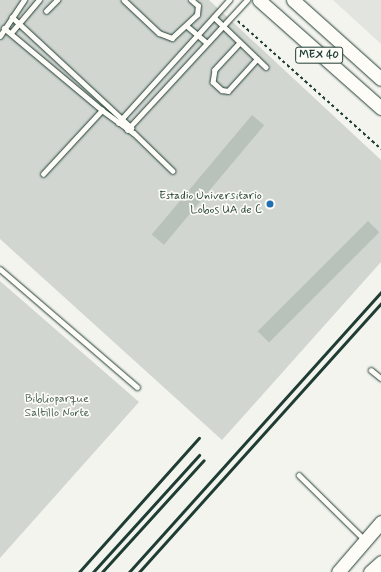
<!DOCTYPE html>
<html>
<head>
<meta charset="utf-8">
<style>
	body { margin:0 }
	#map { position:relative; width:381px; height:572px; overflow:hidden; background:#f4f4ef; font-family:Mynerve,sans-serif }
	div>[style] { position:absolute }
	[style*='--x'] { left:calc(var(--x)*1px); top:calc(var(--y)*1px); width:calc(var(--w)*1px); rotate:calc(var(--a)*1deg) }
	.built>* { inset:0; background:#e2e5df }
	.green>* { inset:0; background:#d1d6d1 }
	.building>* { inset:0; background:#b9c1bb; transform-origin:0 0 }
	.path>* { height:1.5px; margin-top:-0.75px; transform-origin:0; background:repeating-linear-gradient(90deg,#1f3d34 0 3px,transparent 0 6px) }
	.roads { filter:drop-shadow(0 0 1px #1f3d34) drop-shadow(0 0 1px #1f3d34) }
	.lane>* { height:4.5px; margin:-2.25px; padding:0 2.25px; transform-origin:2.25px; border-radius:2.25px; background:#fdfcf7 }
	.primary>* { height:13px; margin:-6.5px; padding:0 6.5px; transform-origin:6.5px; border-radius:6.5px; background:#fdfcf7 }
	.rail>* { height:3px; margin:-1.5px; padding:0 1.5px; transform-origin:1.5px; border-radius:1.5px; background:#1f3d34 }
	.dots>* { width:11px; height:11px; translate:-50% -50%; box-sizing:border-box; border:2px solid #fdfcf7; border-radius:50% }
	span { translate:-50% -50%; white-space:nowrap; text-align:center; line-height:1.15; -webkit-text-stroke:3.5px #fdfcf7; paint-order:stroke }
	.shield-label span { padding:1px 3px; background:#fdfcf7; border:1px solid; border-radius:3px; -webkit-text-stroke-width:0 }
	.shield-label { font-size:11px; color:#1f3d34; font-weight:700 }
	.poi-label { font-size:12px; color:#1f3d34 }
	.right { translate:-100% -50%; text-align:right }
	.park-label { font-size:12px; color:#435c53 }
</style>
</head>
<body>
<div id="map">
	<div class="built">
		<i style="clip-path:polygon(333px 0,381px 0,381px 44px)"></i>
	</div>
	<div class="green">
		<i style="clip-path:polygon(0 0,209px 0,381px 160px,381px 262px,222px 440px,0 239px)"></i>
		<i style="clip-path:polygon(0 281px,139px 402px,0 558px)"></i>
	</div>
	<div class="building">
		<i style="left:252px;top:115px;width:16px;height:156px;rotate:40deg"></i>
		<i style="left:368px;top:221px;width:16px;height:156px;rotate:45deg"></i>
	</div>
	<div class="path">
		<i style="--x:238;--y:21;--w:192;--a:41.8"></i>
	</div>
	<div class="roads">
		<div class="lane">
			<i style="--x:124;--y:0;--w:48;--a:43.3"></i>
			<i style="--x:159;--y:33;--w:14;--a:21"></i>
			<i style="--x:172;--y:38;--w:34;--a:-43"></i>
			<i style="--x:197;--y:15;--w:9;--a:-84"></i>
			<i style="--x:198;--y:6;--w:9;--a:-139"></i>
			<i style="--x:46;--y:11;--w:16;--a:-45"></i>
			<i style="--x:12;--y:17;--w:163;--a:42.8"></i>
			<i style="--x:214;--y:17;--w:72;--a:43.9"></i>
			<i style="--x:187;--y:26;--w:25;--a:40"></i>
			<i style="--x:4;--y:28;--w:128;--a:39.9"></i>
			<i style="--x:102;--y:110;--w:39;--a:36"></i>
			<i style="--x:134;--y:133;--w:54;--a:44.3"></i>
			<i style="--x:11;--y:33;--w:43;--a:-49.7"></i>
			<i style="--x:0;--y:36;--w:43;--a:-56.3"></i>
			<i style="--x:240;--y:43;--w:37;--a:133"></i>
			<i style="--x:215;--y:70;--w:12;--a:99"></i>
			<i style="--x:213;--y:82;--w:12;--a:42"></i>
			<i style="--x:222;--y:90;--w:6;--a:9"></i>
			<i style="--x:228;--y:91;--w:43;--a:-47.8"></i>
			<i style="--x:118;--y:123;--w:166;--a:-47.9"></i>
			<i style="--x:127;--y:130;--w:177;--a:-47.3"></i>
			<i style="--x:43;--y:174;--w:87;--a:-47.3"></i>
			<i style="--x:0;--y:269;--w:181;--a:40.7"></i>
			<i style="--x:371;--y:370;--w:13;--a:39"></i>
			<i style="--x:299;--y:475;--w:93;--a:44.6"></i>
		</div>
		<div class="primary">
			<i style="--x:259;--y:0;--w:163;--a:41.5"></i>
			<i style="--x:293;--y:0;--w:118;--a:41.9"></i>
			<i style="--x:338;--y:572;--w:66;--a:-49.3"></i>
			<i style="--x:370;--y:572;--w:15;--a:-42"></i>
		</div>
	</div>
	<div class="rail">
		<i style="--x:79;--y:572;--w:180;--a:-48.2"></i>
		<i style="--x:93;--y:572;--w:158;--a:-47.8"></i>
		<i style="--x:102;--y:572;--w:151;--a:-47.7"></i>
		<i style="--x:129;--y:572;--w:377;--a:-48"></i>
		<i style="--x:139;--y:572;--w:362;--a:-48"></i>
	</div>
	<div class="dots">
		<i style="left:270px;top:204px;background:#1f6fb2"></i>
	</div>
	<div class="shield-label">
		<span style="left:319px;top:55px">MEX 40</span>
	</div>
	<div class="poi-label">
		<span class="right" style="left:262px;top:204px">Estadio Universitario<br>Lobos UA de C</span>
	</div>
	<div class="park-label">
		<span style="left:57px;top:407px">Biblioparque<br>Saltillo Norte</span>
	</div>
</div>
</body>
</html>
